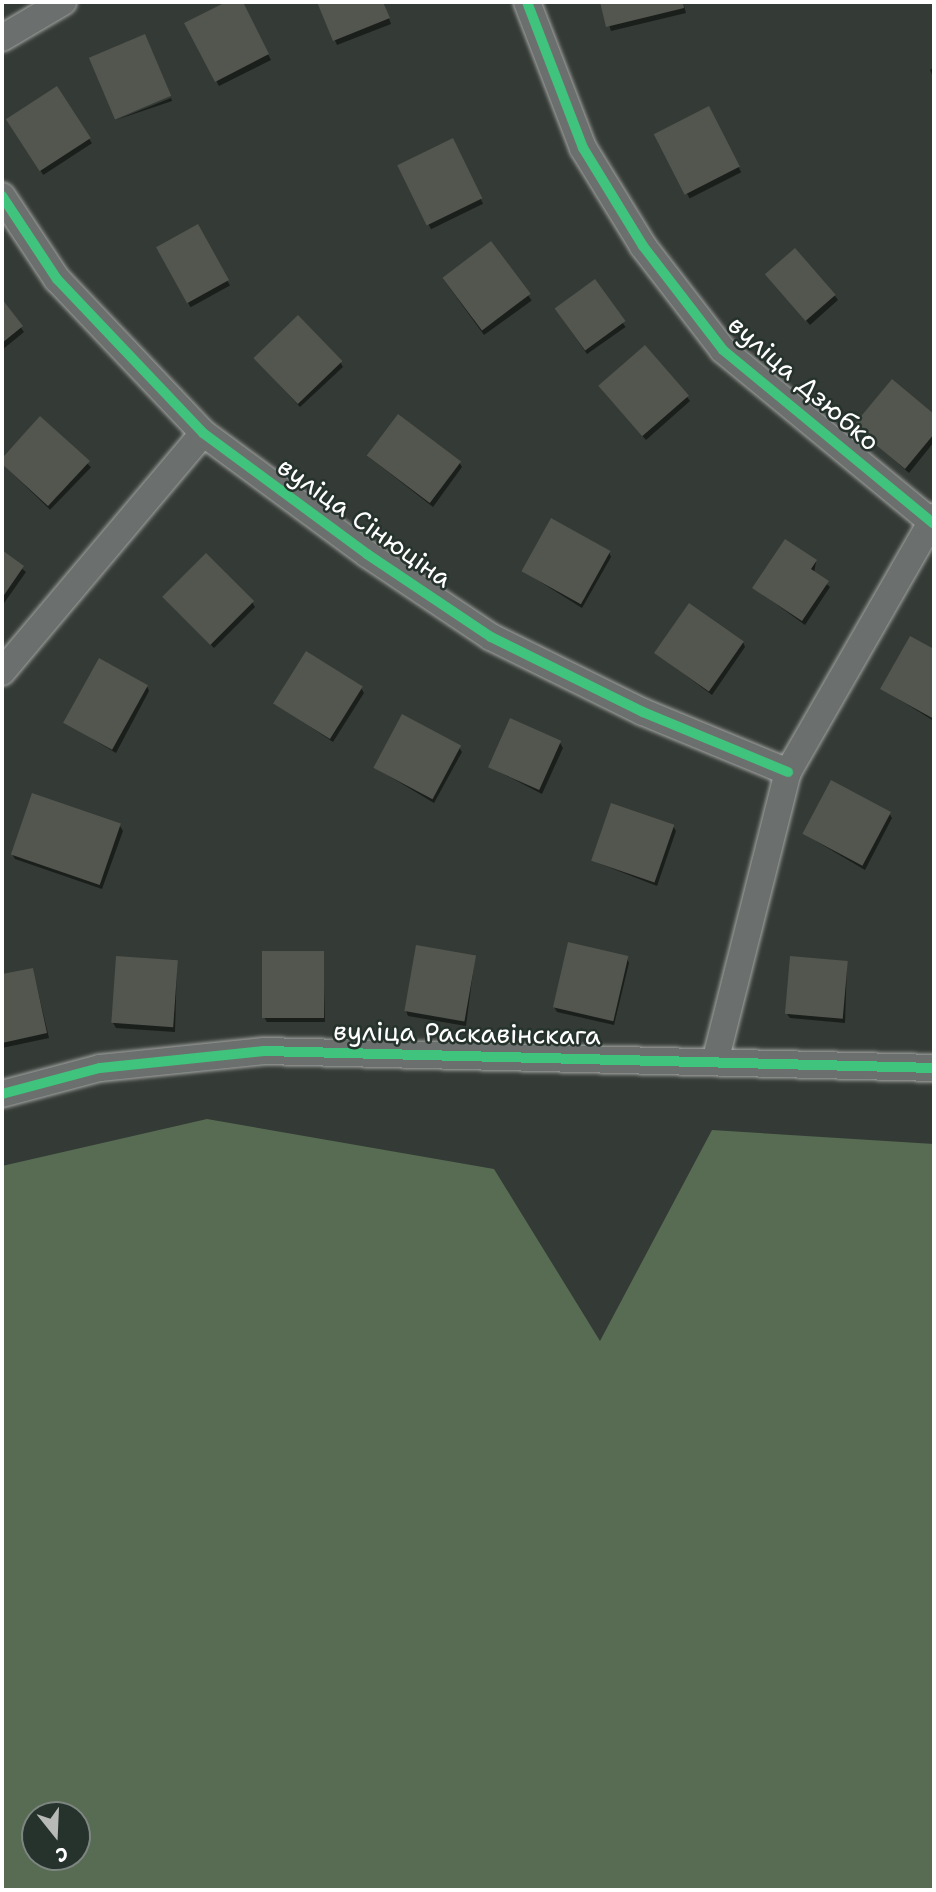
<!DOCTYPE html>
<html>
<head>
<meta charset="utf-8">
<style>
	body { margin:0 }
	#map { position:relative; width:936px; height:1892px; overflow:hidden; background:#343a35; font-family:"Shantell Sans",sans-serif }
	div>[style] { position:absolute }
	[style*='--x'] { left:calc(var(--x)*1px); top:calc(var(--y)*1px); width:calc(var(--w)*1px); rotate:calc(var(--a)*1deg) }
	.green>* { inset:0; background:#576c53 }
	.shadow>* { inset:0; background:#0007; transform-origin:0 0 }
	.building>* { inset:0; background:#53554f; transform-origin:0 0 }
	.roads { filter:drop-shadow(0 0 2px #a4a6a4) drop-shadow(0 0 2px #a4a6a4) }
	.street>* { height:26px; margin:-13px; padding:0 13px; transform-origin:13px; border-radius:13px; background:#6b6f6d }
	.cycleway>* { height:10px; margin:-5px; padding:0 5px; transform-origin:5px; border-radius:5px; background:#40c37c }
	span { translate:-50% -50%; white-space:nowrap; text-align:center; line-height:1.15; -webkit-text-stroke:5px #26332d; paint-order:stroke }
	.street-label { font-size:26px; color:#fff }
	.frame { position:absolute; inset:0; border:4px solid #fff; pointer-events:none }
	.north { position:absolute; left:21px; top:1801px; width:70px; height:70px; box-sizing:border-box; background:#26332d; border:2px solid #7d8581; border-radius:50%; rotate:162deg; font-size:19px; font-weight:700; line-height:28px; text-align:center; color:#fff }
	.north::after { content:''; display:block; margin:auto; width:24px; height:32px; background:#b8bab8; clip-path:polygon(50% 0,100% 100%,50% 72%,0 100%) }
</style>
</head>
<body>
<div id="map">
	<div class="green">
		<i style="clip-path:polygon(evenodd,207px 1119px,494px 1169px,600px 1341px,712px 1130px,934px 1144px,934px 1890px,2px 1890px,2px 1166px,207px 1119px,35px 1815px,77px 1815px,77px 1857px,35px 1857px,35px 1815px)"></i>
	</div>
	<div class="shadow">
		<i style="clip-path:polygon(230px 2px,241px 2px,271px 60px,219px 86px,187px 23px)"></i>
		<i style="clip-path:polygon(319px 2px,383px 2px,391px 24px,337px 45px)"></i>
		<i style="clip-path:polygon(602px 2px,683px 2px,686px 13px,611px 31px)"></i>
		<i style="clip-path:polygon(839px 2px,903px 2px,903px 4px)"></i>
		<i style="clip-path:polygon(934px 67px,934px 79px,930px 70px)"></i>
		<i style="left:56px;top:88px;width:66px;height:58px;rotate:57deg"></i>
		<i style="clip-path:polygon(171px 98px,172px 101px,116px 120px)"></i>
		<i style="left:709px;top:109px;width:71px;height:58px;rotate:63deg"></i>
		<i style="left:452px;top:140px;width:71px;height:58px;rotate:64deg"></i>
		<i style="left:197px;top:226px;width:68px;height:45px;rotate:61deg"></i>
		<i style="left:490px;top:243px;width:71px;height:59px;rotate:54deg"></i>
		<i style="clip-path:polygon(767px 275px,835px 296px,838px 300px,810px 325px)"></i>
		<i style="left:594px;top:282px;width:55px;height:47px;rotate:55deg"></i>
		<i style="clip-path:polygon(2px 302px,24px 332px,2px 350px)"></i>
		<i style="clip-path:polygon(255px 358px,340px 362px,343px 367px,300px 407px)"></i>
		<i style="clip-path:polygon(893px 381px,934px 416px,934px 442px,909px 473px,855px 426px)"></i>
		<i style="clip-path:polygon(603px 391px,687px 397px,690px 401px,646px 440px)"></i>
		<i style="left:40px;top:418px;width:71px;height:59px;rotate:44deg"></i>
		<i style="clip-path:polygon(369px 457px,459px 462px,462px 467px,433px 507px)"></i>
		<i style="clip-path:polygon(785px 541px,816px 562px,814px 573px,830px 587px,805px 625px,754px 588px)"></i>
		<i style="clip-path:polygon(2px 552px,26px 572px,2px 606px)"></i>
		<i style="clip-path:polygon(609px 552px,611px 557px,582px 608px,523px 571px)"></i>
		<i style="clip-path:polygon(165px 597px,252px 602px,255px 607px,214px 648px)"></i>
		<i style="clip-path:polygon(911px 638px,934px 651px,934px 721px,882px 689px)"></i>
		<i style="clip-path:polygon(743px 642px,745px 647px,712px 695px,656px 653px)"></i>
		<i style="clip-path:polygon(147px 686px,149px 691px,116px 753px,66px 723px)"></i>
		<i style="clip-path:polygon(361px 688px,364px 693px,333px 742px,275px 703px)"></i>
		<i style="clip-path:polygon(560px 743px,563px 748px,542px 794px,490px 767px)"></i>
		<i style="clip-path:polygon(459px 747px,462px 752px,434px 803px,374px 767px)"></i>
		<i style="clip-path:polygon(889px 813px,892px 818px,865px 870px,804px 834px)"></i>
		<i style="clip-path:polygon(120px 826px,123px 831px,102px 889px,15px 859px,12px 854px)"></i>
		<i style="clip-path:polygon(673px 826px,676px 831px,657px 886px,593px 861px)"></i>
		<i style="clip-path:polygon(323px 953px,325px 1022px,267px 1022px,264px 1017px)"></i>
		<i style="clip-path:polygon(475px 957px,466px 1026px,408px 1016px,406px 1011px)"></i>
		<i style="clip-path:polygon(627px 958px,629px 963px,614px 1025px,557px 1012px,554px 1007px)"></i>
		<i style="clip-path:polygon(177px 962px,175px 1032px,116px 1028px,113px 1023px)"></i>
		<i style="clip-path:polygon(847px 963px,845px 1023px,790px 1018px,787px 1014px)"></i>
		<i style="clip-path:polygon(33px 970px,49px 1038px,2px 1048px,2px 976px)"></i>
	</div>
	<div class="building">
		<i style="clip-path:polygon(226px 2px,243px 2px,269px 54px,215px 82px,184px 23px)"></i>
		<i style="clip-path:polygon(317px 2px,383px 2px,390px 18px,333px 41px)"></i>
		<i style="clip-path:polygon(600px 2px,683px 2px,684px 8px,606px 27px)"></i>
		<i style="left:145px;top:34px;width:67px;height:61px;rotate:67deg"></i>
		<i style="left:57px;top:86px;width:62px;height:61px;rotate:57deg"></i>
		<i style="left:709px;top:106px;width:68px;height:62px;rotate:63deg"></i>
		<i style="left:453px;top:138px;width:67px;height:62px;rotate:64deg"></i>
		<i style="left:198px;top:224px;width:64px;height:48px;rotate:61deg"></i>
		<i style="left:491px;top:241px;width:66px;height:61px;rotate:53deg"></i>
		<i style="left:795px;top:248px;width:62px;height:40px;rotate:49deg"></i>
		<i style="left:595px;top:279px;width:52px;height:50px;rotate:54deg"></i>
		<i style="clip-path:polygon(2px 299px,23px 326px,2px 343px)"></i>
		<i style="left:298px;top:315px;width:64px;height:62px;rotate:46deg"></i>
		<i style="left:645px;top:345px;width:67px;height:62px;rotate:49deg"></i>
		<i style="clip-path:polygon(892px 379px,934px 414px,934px 434px,905px 469px,853px 426px)"></i>
		<i style="left:398px;top:414px;width:79px;height:52px;rotate:37deg"></i>
		<i style="clip-path:polygon(40px 416px,90px 461px,48px 506px,2px 464px,2px 458px)"></i>
		<i style="left:551px;top:518px;width:68px;height:61px;rotate:29deg"></i>
		<i style="clip-path:polygon(785px 539px,817px 560px,811px 569px,829px 581px,802px 621px,752px 588px)"></i>
		<i style="clip-path:polygon(2px 550px,24px 566px,2px 598px)"></i>
		<i style="left:206px;top:553px;width:68px;height:62px;rotate:45deg"></i>
		<i style="left:689px;top:603px;width:67px;height:61px;rotate:35deg"></i>
		<i style="clip-path:polygon(910px 636px,934px 649px,934px 719px,880px 689px)"></i>
		<i style="left:306px;top:651px;width:67px;height:62px;rotate:32deg"></i>
		<i style="left:99px;top:658px;width:56px;height:74px;rotate:29deg"></i>
		<i style="left:402px;top:714px;width:67px;height:61px;rotate:28deg"></i>
		<i style="left:510px;top:718px;width:56px;height:54px;rotate:24deg"></i>
		<i style="left:831px;top:780px;width:68px;height:61px;rotate:28deg"></i>
		<i style="left:32px;top:793px;width:94px;height:65px;rotate:19deg"></i>
		<i style="left:611px;top:803px;width:67px;height:61px;rotate:19deg"></i>
		<i style="left:568px;top:942px;width:62px;height:67px;rotate:13deg"></i>
		<i style="left:416px;top:945px;width:61px;height:67px;rotate:10deg"></i>
		<i style="left:262px;top:951px;width:62px;height:67px"></i>
		<i style="left:116px;top:956px;width:62px;height:67px;rotate:4deg"></i>
		<i style="left:790px;top:956px;width:58px;height:58px;rotate:5deg"></i>
		<i style="clip-path:polygon(33px 968px,47px 1033px,2px 1043px,2px 974px)"></i>
	</div>
	<div class="roads">
		<div class="street">
			<i style="--x:527;--y:2;--w:156;--a:69"></i>
			<i style="--x:583;--y:148;--w:115;--a:58.5"></i>
			<i style="--x:643;--y:246;--w:131;--a:52.4"></i>
			<i style="--x:723;--y:350;--w:273;--a:39.5"></i>
			<i style="--x:2;--y:38;--w:71;--a:-30.5"></i>
			<i style="--x:2;--y:196;--w:100;--a:56.5"></i>
			<i style="--x:57;--y:279;--w:212;--a:46.5"></i>
			<i style="--x:203;--y:433;--w:204;--a:36.4"></i>
			<i style="--x:367;--y:554;--w:149;--a:33.8"></i>
			<i style="--x:491;--y:637;--w:169;--a:26.3"></i>
			<i style="--x:643;--y:712;--w:157;--a:22.5"></i>
			<i style="--x:2;--y:672;--w:312;--a:-49.9"></i>
			<i style="--x:715;--y:1062;--w:299;--a:-75.9"></i>
			<i style="--x:788;--y:772;--w:294;--a:-60.2"></i>
			<i style="--x:2;--y:1094;--w:101;--a:-14.9"></i>
			<i style="--x:100;--y:1068;--w:165;--a:-5.9"></i>
			<i style="--x:264;--y:1051;--w:670;--a:1.45"></i>
		</div>
	</div>
	<div class="cycleway">
		<i style="--x:527;--y:2;--w:156;--a:69"></i>
		<i style="--x:583;--y:148;--w:115;--a:58.5"></i>
		<i style="--x:643;--y:246;--w:131;--a:52.4"></i>
		<i style="--x:723;--y:350;--w:273;--a:39.5"></i>
		<i style="--x:2;--y:196;--w:100;--a:56.5"></i>
		<i style="--x:57;--y:279;--w:212;--a:46.5"></i>
		<i style="--x:203;--y:433;--w:204;--a:36.4"></i>
		<i style="--x:367;--y:554;--w:149;--a:33.8"></i>
		<i style="--x:491;--y:637;--w:169;--a:26.3"></i>
		<i style="--x:643;--y:712;--w:157;--a:22.5"></i>
		<i style="--x:2;--y:1094;--w:101;--a:-14.9"></i>
		<i style="--x:100;--y:1068;--w:165;--a:-5.9"></i>
		<i style="--x:264;--y:1051;--w:670;--a:1.45"></i>
	</div>
	<div class="street-label">
		<span style="left:804px;top:383px;rotate:41deg">вуліца Дзюбко</span>
		<span style="left:365px;top:522px;rotate:35deg">вуліца Сінюціна</span>
		<span style="left:467px;top:1033px;rotate:1deg">вуліца Раскавінскага</span>
	</div>
	<div class="frame"></div>
	<div class="north">С</div>
</div>
</body>
</html>
